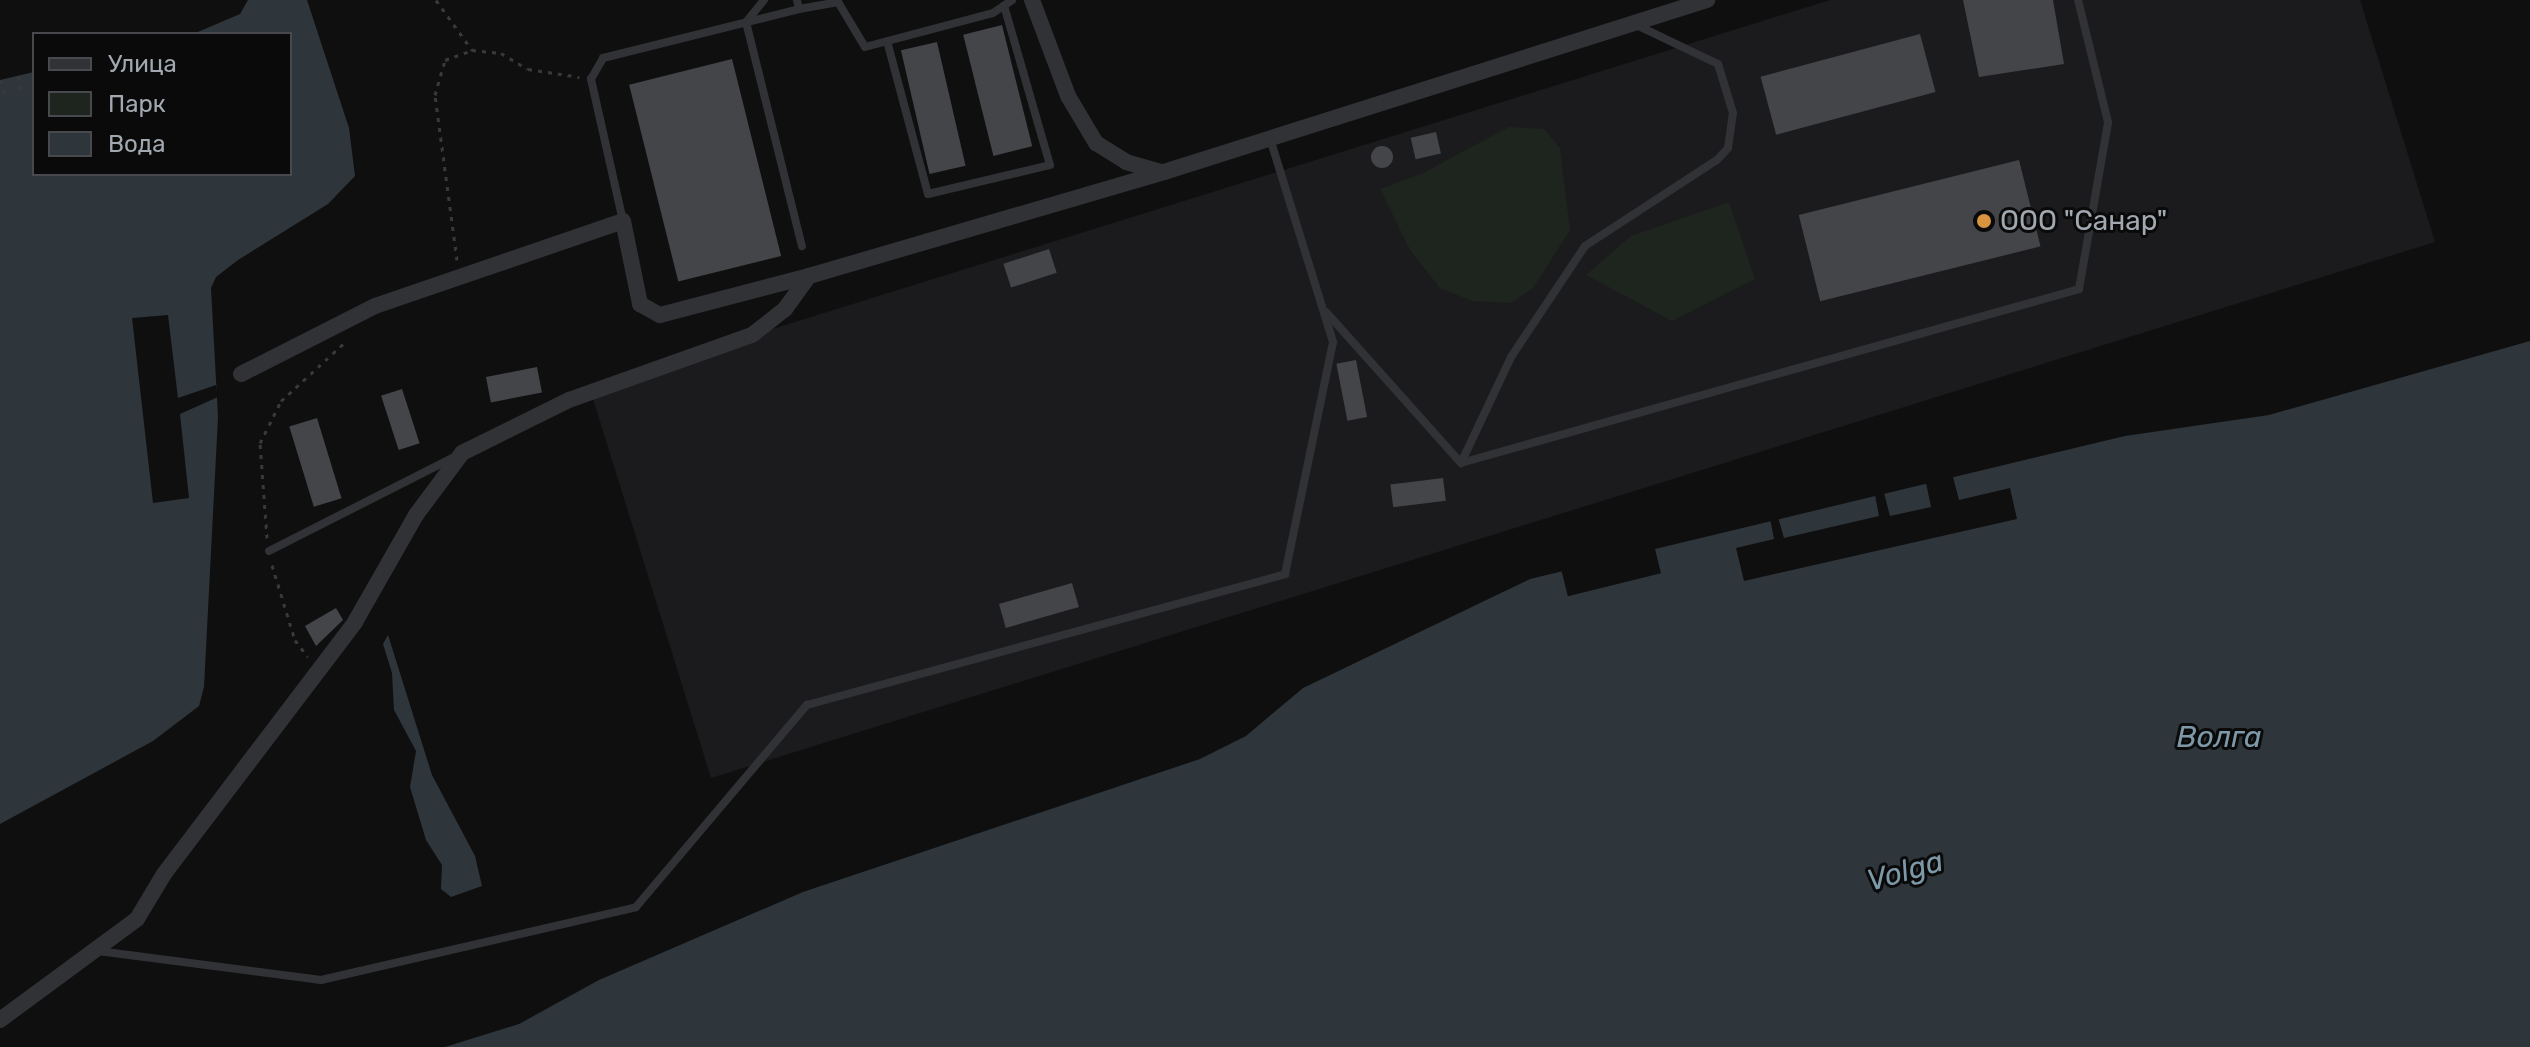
<!DOCTYPE html>
<html>
<head>
<meta charset="utf-8">
<style>
	body { margin:0 }
	#map { position:relative; width:2530px; height:1047px; overflow:hidden; background:#0f0f10; font-family:Rubik,sans-serif }
	div>[style] { position:absolute }
	[style*='--x'] { left:calc(var(--x)*1px); top:calc(var(--y)*1px); width:calc(var(--w)*1px); rotate:calc(var(--a)*1deg) }
	.built>* { inset:0; background:#1b1b1d }
	.green>* { inset:0; background:#1e241e }
	.water>* { inset:0; background:#2e363b }
	.pier>* { inset:0; background:#0f0f10; transform-origin:0 0 }
	.building>* { inset:0; background:#434548; transform-origin:0 0 }
	.round { border-radius:50% }
	.path>* { height:3px; margin-top:-1.5px; transform-origin:0; background:repeating-linear-gradient(90deg,#37393b 0 4px,transparent 0 10px) }
	.service>* { height:8px; margin:-4px; padding:0 4px; transform-origin:4px; border-radius:4px; background:#313235 }
	.minor>* { height:16px; margin:-8px; padding:0 8px; transform-origin:8px; border-radius:8px; background:#313235 }
	.dots>* { width:22px; height:22px; translate:-50% -50%; box-sizing:border-box; border:4px solid #0a0a0b; border-radius:50% }
	span { translate:-50% -50%; white-space:nowrap; text-align:center; line-height:1.15; -webkit-text-stroke:6px #0a0a0b; paint-order:stroke }
	.poi-label { font-size:28px; color:#a2a8af }
	.left { translate:0 -50%; text-align:left }
	.water-label { font-size:30px; color:#7d98a7; font-style:italic }
	.legend { position:absolute; left:32px; top:32px; width:260px; height:144px; box-sizing:border-box; background:#0a0a0b; border:2px solid #47494d; margin:0; padding:10px 14px; list-style:none; font-size:24px; color:#a2a8af }
	.legend li { display:flex; align-items:center; gap:16px; height:40px }
	.legend b { width:40px; border:2px solid #47494d }
</style>
</head>
<body>
<div id="map">
	<div class="built">
		<i style="clip-path:polygon(1830px 0,2360px 0,2435px 242px,711px 778px,589px 386px)"></i>
	</div>
	<div class="green">
		<i style="clip-path:polygon(1509px 127px,1544px 129px,1560px 148px,1570px 230px,1533px 288px,1511px 303px,1472px 301px,1440px 288px,1410px 250px,1380px 189px,1421px 174px)"></i>
		<i style="clip-path:polygon(1729px 202px,1755px 279px,1672px 321px,1586px 275px,1631px 236px)"></i>
	</div>
	<div class="water">
		<i style="clip-path:polygon(248px 0,307px 0,349px 128px,355px 176px,328px 204px,238px 260px,216px 277px,211px 288px,218px 417px,204px 687px,199px 706px,153px 741px,0 824px,0 80px,34px 72px,34px 174px,290px 174px,290px 34px,193px 34px,240px 14px)"></i>
		<i style="clip-path:polygon(2530px 341px,2530px 1047px,445px 1047px,519px 1024px,599px 980px,803px 892px,1200px 759px,1246px 736px,1303px 688px,1530px 579px,2125px 436px,2269px 415px)"></i>
		<i style="clip-path:polygon(388px 635px,432px 775px,475px 856px,482px 886px,451px 897px,441px 889px,442px 865px,426px 840px,410px 787px,416px 751px,394px 710px,392px 673px,383px 644px)"></i>
	</div>
	<div class="pier">
		<i style="clip-path:polygon(168px 315px,178px 398px,216px 385px,218px 397px,180px 414px,189px 498px,153px 503px,132px 318px)"></i>
		<i style="clip-path:polygon(1953px 477px,1959px 500px,2010px 488px,2017px 519px,1744px 581px,1736px 548px,1774px 539px,1770px 519px,1778px 517px,1784px 538px,1879px 516px,1875px 495px,1884px 493px,1890px 516px,1931px 507px,1926px 483px)"></i>
		<i style="left:1654px;top:545px;width:29px;height:96px;rotate:76deg"></i>
	</div>
	<div class="building">
		<i style="clip-path:polygon(1963px 0,2053px 0,2064px 64px,1979px 77px)"></i>
		<i style="left:1002px;top:25px;width:125px;height:40px;rotate:76deg"></i>
		<i style="left:1920px;top:34px;width:60px;height:165px;rotate:75deg"></i>
		<i style="left:937px;top:42px;width:127px;height:37px;rotate:77deg"></i>
		<i style="left:732px;top:59px;width:203px;height:106px;rotate:76deg"></i>
		<i style="left:1436px;top:132px;width:22px;height:26px;rotate:77deg"></i>
		<i class="round" style="left:1371px;top:146px;width:22px;height:22px"></i>
		<i style="left:2019px;top:160px;width:89px;height:227px;rotate:76deg"></i>
		<i style="left:1049px;top:249px;width:25px;height:48px;rotate:72deg"></i>
		<i style="left:1356px;top:360px;width:58px;height:20px;rotate:79deg"></i>
		<i style="left:537px;top:367px;width:26px;height:52px;rotate:79deg"></i>
		<i style="left:402px;top:389px;width:57px;height:22px;rotate:72deg"></i>
		<i style="left:317px;top:418px;width:84px;height:29px;rotate:73deg"></i>
		<i style="left:1443px;top:478px;width:23px;height:53px;rotate:83deg"></i>
		<i style="left:1072px;top:583px;width:25px;height:76px;rotate:74deg"></i>
		<i style="clip-path:polygon(336px 608px,343px 620px,316px 646px,305px 626px)"></i>
	</div>
	<div class="path">
		<i style="--x:436;--y:0;--w:62;--a:54.2"></i>
		<i style="--x:18;--y:76;--w:17;--a:77"></i>
		<i style="--x:1;--y:80;--w:21;--a:76"></i>
		<i style="--x:457;--y:260;--w:166;--a:-97.6"></i>
		<i style="--x:435;--y:95;--w:36;--a:-74"></i>
		<i style="--x:445;--y:60;--w:29;--a:-20"></i>
		<i style="--x:472;--y:50;--w:29;--a:6"></i>
		<i style="--x:501;--y:53;--w:31;--a:31"></i>
		<i style="--x:528;--y:69;--w:52;--a:8.9"></i>
		<i style="--x:267;--y:538;--w:95;--a:-94.2"></i>
		<i style="--x:260;--y:443;--w:47;--a:-63.4"></i>
		<i style="--x:281;--y:401;--w:86;--a:-42.6"></i>
		<i style="--x:272;--y:565;--w:78;--a:73"></i>
		<i style="--x:295;--y:640;--w:21;--a:53"></i>
	</div>
	<div class="service">
		<i style="--x:764;--y:0;--w:28;--a:129"></i>
		<i style="--x:746;--y:22;--w:231;--a:76"></i>
		<i style="--x:799;--y:9;--w:40;--a:-10"></i>
		<i style="--x:838;--y:2;--w:52;--a:59"></i>
		<i style="--x:865;--y:47;--w:132;--a:-14.9"></i>
		<i style="--x:993;--y:13;--w:23;--a:-34"></i>
		<i style="--x:887;--y:41;--w:158;--a:75"></i>
		<i style="--x:928;--y:194;--w:125;--a:-13.4"></i>
		<i style="--x:1050;--y:165;--w:166;--a:-106.1"></i>
		<i style="--x:623;--y:221;--w:146;--a:-102.7"></i>
		<i style="--x:591;--y:79;--w:24;--a:-60"></i>
		<i style="--x:603;--y:58;--w:202;--a:-14"></i>
		<i style="--x:799;--y:9;--w:9;--a:-103"></i>
		<i style="--x:1326;--y:312;--w:203;--a:48.2"></i>
		<i style="--x:1461;--y:463;--w:642;--a:-15.72"></i>
		<i style="--x:2079;--y:289;--w:169;--a:-80.1"></i>
		<i style="--x:2108;--y:122;--w:126;--a:-103.8"></i>
		<i style="--x:1461;--y:463;--w:117;--a:-64.7"></i>
		<i style="--x:1511;--y:357;--w:133;--a:-56.3"></i>
		<i style="--x:1585;--y:246;--w:158;--a:-33.1"></i>
		<i style="--x:1717;--y:160;--w:16;--a:-47"></i>
		<i style="--x:1728;--y:148;--w:35;--a:-82"></i>
		<i style="--x:1733;--y:113;--w:51;--a:-107"></i>
		<i style="--x:1718;--y:64;--w:93;--a:-154.5"></i>
		<i style="--x:269;--y:551;--w:208;--a:-26.9"></i>
		<i style="--x:98;--y:951;--w:225;--a:7.4"></i>
		<i style="--x:321;--y:980;--w:323;--a:-13"></i>
		<i style="--x:636;--y:907;--w:265;--a:-49.8"></i>
		<i style="--x:807;--y:705;--w:496;--a:-15.3"></i>
		<i style="--x:1285;--y:574;--w:237;--a:-78.3"></i>
		<i style="--x:1333;--y:342;--w:213;--a:-107.2"></i>
	</div>
	<div class="minor">
		<i style="--x:1032;--y:0;--w:103;--a:69.4"></i>
		<i style="--x:1068;--y:96;--w:55;--a:59.2"></i>
		<i style="--x:1096;--y:143;--w:36;--a:32"></i>
		<i style="--x:1126;--y:162;--w:37;--a:16"></i>
		<i style="--x:241;--y:374;--w:150;--a:-26.9"></i>
		<i style="--x:375;--y:306;--w:262;--a:-18.9"></i>
		<i style="--x:623;--y:221;--w:85;--a:78.4"></i>
		<i style="--x:640;--y:304;--w:23;--a:29"></i>
		<i style="--x:660;--y:315;--w:154;--a:-14.7"></i>
		<i style="--x:0;--y:1020;--w:170;--a:-36.4"></i>
		<i style="--x:137;--y:919;--w:52;--a:-59"></i>
		<i style="--x:164;--y:874;--w:316;--a:-52.8"></i>
		<i style="--x:355;--y:622;--w:123;--a:-60.3"></i>
		<i style="--x:416;--y:515;--w:77;--a:-53.4"></i>
		<i style="--x:462;--y:453;--w:119;--a:-26.4"></i>
		<i style="--x:569;--y:400;--w:194;--a:-19.6"></i>
		<i style="--x:752;--y:335;--w:42;--a:-38.2"></i>
		<i style="--x:785;--y:309;--w:41;--a:-54"></i>
		<i style="--x:809;--y:276;--w:370;--a:-16.3"></i>
		<i style="--x:1164;--y:172;--w:570;--a:-17.58"></i>
	</div>
	<div class="dots">
		<i style="left:1984px;top:221px;background:#d8943f"></i>
	</div>
	<div class="poi-label">
		<span class="left" style="left:2000px;top:221px">ООО "Санар"</span>
	</div>
	<div class="water-label">
		<span style="left:2219px;top:737px">Волга</span>
		<span style="left:1905px;top:871px;rotate:-16deg">Volga</span>
	</div>
	<ul class="legend">
	<li><b style="height:10px;background:#313235"></b>Улица</li>
	<li><b style="height:22px;background:#1e241e"></b>Парк</li>
	<li><b style="height:22px;background:#2e363b"></b>Вода</li>
	</ul>
</div>
</body>
</html>
